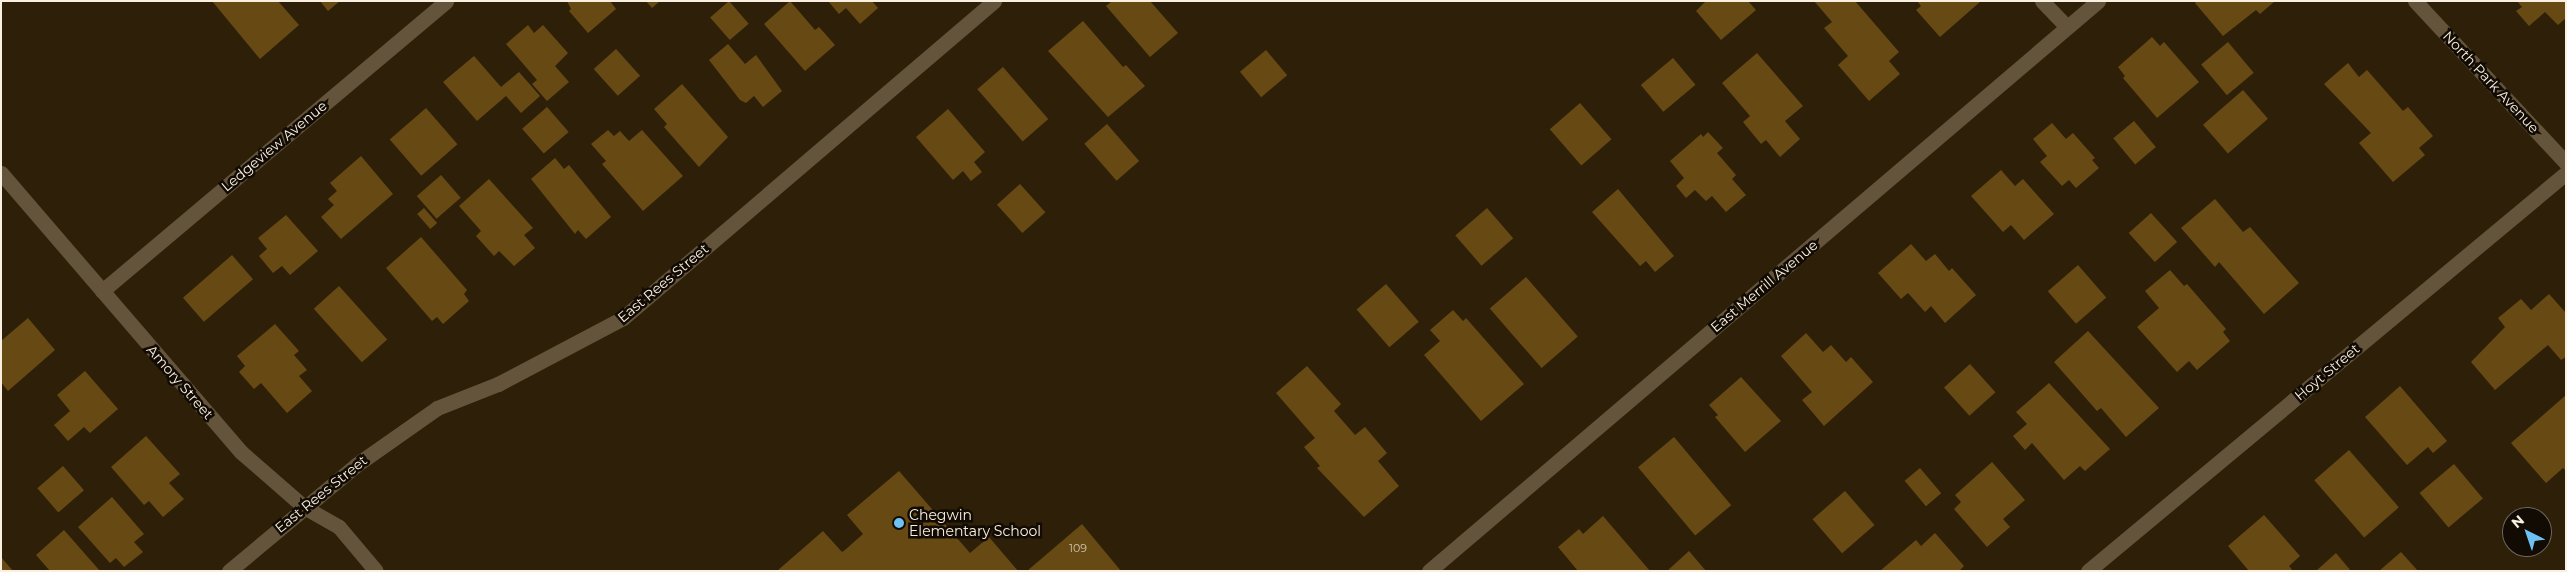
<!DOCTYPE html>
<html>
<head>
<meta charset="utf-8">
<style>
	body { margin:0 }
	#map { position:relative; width:2567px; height:572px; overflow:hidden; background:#2e2008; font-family:Montserrat,sans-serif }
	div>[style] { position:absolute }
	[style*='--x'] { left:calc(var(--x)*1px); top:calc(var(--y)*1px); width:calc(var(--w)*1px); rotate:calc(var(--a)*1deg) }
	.building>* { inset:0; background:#674914; transform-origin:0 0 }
	.minor>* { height:15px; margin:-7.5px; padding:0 7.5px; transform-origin:7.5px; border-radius:7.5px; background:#64543b }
	.dots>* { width:14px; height:14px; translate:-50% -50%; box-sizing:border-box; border:2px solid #110b03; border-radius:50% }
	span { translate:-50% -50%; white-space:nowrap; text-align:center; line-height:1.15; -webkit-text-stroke:5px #110b03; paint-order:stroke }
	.number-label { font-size:11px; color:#d5c6ae }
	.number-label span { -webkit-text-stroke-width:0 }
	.street-label { font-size:14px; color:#faf0e2 }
	.poi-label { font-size:14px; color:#faf0e2 }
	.left { translate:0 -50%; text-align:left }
	.frame { position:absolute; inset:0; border:2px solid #faf0e2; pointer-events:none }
	.north { position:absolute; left:2502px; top:507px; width:50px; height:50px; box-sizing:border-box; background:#110b03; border:1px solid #6e675c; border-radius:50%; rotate:319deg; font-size:14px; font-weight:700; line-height:20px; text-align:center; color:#faf0e2 }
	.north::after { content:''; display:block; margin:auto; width:18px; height:22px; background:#6dc2f3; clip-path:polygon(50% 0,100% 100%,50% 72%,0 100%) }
</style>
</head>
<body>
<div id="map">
	<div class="building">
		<i style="clip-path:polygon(212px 1px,278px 1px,299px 25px,260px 59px)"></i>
		<i style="clip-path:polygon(320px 1px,340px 1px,328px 11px)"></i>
		<i style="clip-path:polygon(567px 1px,610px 1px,616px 9px,588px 33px,569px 11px,571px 9px)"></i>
		<i style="clip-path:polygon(646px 1px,660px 1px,652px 8px)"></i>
		<i style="left:729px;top:1px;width:30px;height:25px;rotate:49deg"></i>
		<i style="clip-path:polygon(790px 1px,815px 30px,819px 27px,835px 45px,805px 71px,764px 24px)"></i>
		<i style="clip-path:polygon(828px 1px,872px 1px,878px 8px,860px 24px,846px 8px,839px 14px)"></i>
		<i style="clip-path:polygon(1112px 1px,1150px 1px,1178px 33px,1150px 57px,1106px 6px)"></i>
		<i style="clip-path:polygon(1706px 1px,1748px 1px,1756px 10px,1721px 40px,1696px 11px)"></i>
		<i style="clip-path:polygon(1814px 1px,1855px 1px,1899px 52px,1889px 61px,1900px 74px,1869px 101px,1838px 65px,1848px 56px,1824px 28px,1832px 22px)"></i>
		<i style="clip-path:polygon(1917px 1px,1981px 1px,1940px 37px,1916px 10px,1921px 6px)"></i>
		<i style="clip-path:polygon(2197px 1px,2275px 1px,2260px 14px,2256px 10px,2223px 36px,2195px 3px)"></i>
		<i style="clip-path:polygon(2517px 1px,2566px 1px,2566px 18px,2558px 25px,2545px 12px,2529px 26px,2516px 11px,2522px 7px)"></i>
		<i style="clip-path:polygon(1083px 21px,1123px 67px,1126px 65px,1145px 86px,1108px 117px,1048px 51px)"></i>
		<i style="clip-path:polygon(528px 25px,534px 33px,543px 25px,568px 53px,555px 66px,569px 82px,547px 101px,532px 84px,537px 80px,506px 44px)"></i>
		<i style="clip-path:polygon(2152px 37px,2160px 46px,2164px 42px,2199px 82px,2157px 118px,2123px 78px,2125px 76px,2118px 67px)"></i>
		<i style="left:2228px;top:42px;width:40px;height:35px;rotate:50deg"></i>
		<i style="clip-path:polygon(728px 44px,745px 64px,756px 55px,782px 91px,763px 107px,754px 96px,746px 103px,740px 100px,709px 60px)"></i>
		<i style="left:616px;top:49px;width:36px;height:30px;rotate:48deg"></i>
		<i style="left:1266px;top:50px;width:33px;height:34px;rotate:50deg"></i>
		<i style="clip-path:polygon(1757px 53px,1803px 106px,1785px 121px,1800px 139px,1780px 157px,1766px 140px,1761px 144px,1743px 122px,1750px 116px,1722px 83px)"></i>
		<i style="clip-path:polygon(474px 56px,501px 87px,519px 72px,540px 96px,521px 113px,506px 96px,477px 121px,443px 82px)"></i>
		<i style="left:1673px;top:58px;width:35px;height:42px;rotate:50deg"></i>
		<i style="clip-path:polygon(2348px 63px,2359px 77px,2367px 70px,2403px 111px,2408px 107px,2433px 136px,2419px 148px,2425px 155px,2393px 182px,2359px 143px,2371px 133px,2324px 84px)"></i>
		<i style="left:1003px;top:67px;width:69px;height:34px;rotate:49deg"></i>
		<i style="clip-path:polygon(682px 84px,728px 137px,699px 167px,664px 127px,667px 124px,654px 109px)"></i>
		<i style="left:2243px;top:90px;width:38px;height:53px;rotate:49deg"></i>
		<i style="left:1580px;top:103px;width:48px;height:40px;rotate:49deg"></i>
		<i style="left:547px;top:107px;width:33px;height:33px;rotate:49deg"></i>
		<i style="left:426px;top:108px;width:48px;height:48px;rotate:49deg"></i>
		<i style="clip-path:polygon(948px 109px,985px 152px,974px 162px,982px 172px,971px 181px,963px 171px,953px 180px,916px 137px)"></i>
		<i style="left:2134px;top:121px;width:34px;height:27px;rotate:50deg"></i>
		<i style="clip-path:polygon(2052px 123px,2066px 139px,2073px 133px,2095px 158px,2092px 160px,2099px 168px,2076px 188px,2069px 180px,2062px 186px,2040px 162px,2047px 156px,2033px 139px)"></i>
		<i style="left:1107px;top:124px;width:49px;height:30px;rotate:49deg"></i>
		<i style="clip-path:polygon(608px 130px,614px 136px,620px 131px,629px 141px,642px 130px,683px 176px,643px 211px,602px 164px,606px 161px,591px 144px)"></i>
		<i style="clip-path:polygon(1708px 132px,1723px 148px,1717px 153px,1736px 175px,1732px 179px,1746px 195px,1726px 212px,1712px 196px,1706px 201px,1695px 190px,1686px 198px,1676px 186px,1684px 178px,1670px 161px,1701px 134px,1703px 137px)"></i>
		<i style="clip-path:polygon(361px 156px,393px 194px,341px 239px,321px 217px,334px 205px,328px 199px,337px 191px,330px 183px)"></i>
		<i style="clip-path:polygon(555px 158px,564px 169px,569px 165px,611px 217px,586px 239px,578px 230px,575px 234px,531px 179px)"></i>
		<i style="clip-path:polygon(2001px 170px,2015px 186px,2023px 179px,2054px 214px,2024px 240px,2011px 225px,2003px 232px,1971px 196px)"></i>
		<i style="left:441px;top:175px;width:30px;height:32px;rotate:49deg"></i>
		<i style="clip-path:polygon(489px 179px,533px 228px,524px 235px,535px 248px,514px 266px,499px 251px,494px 256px,476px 236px,481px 231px,459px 206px)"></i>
		<i style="left:1020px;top:184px;width:38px;height:31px;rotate:48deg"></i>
		<i style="clip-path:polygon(1618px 189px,1674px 256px,1655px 272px,1646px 261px,1640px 266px,1592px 212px)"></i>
		<i style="clip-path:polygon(2215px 199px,2243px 232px,2250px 227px,2299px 283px,2264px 314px,2219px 262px,2215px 267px,2181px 228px)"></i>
		<i style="left:424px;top:208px;width:20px;height:9px;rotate:49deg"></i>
		<i style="left:1487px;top:208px;width:40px;height:42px;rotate:49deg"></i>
		<i style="left:2151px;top:213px;width:39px;height:30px;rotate:48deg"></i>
		<i style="clip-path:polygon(286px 215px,318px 251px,290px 275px,282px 266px,273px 273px,259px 256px,267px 249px,258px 238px)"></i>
		<i style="clip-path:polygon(421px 237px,467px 290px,464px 294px,469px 301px,443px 324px,437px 317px,432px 321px,386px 268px)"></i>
		<i style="clip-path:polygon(1911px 244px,1926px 261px,1935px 254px,1949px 271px,1952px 268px,1976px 295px,1945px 323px,1931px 306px,1925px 312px,1908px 293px,1901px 299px,1878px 273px)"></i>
		<i style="left:232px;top:255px;width:32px;height:65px;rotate:49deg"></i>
		<i style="left:2078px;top:265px;width:43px;height:40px;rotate:49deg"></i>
		<i style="clip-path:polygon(2170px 270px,2184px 286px,2187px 284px,2226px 329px,2223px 332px,2230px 341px,2197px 370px,2189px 361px,2177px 372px,2137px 327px,2159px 308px,2145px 291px)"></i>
		<i style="left:1526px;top:277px;width:79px;height:48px;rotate:49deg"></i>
		<i style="left:1386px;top:284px;width:50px;height:39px;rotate:49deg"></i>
		<i style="left:339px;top:286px;width:72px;height:34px;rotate:48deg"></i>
		<i style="clip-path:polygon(2549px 294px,2566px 313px,2566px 357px,2561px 360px,2548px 345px,2495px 390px,2471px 362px,2505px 327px,2498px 318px,2521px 299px,2531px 310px)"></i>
		<i style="clip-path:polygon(1453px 310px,1463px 321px,1466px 318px,1524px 384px,1481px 421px,1424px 355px,1440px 341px,1430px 330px)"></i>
		<i style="clip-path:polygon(28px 318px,55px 350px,8px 391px,1px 382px,1px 341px)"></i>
		<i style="clip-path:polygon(275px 324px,299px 351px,294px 355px,307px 370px,299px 376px,312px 391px,287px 413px,261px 383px,254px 389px,239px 372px,245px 366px,237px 356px)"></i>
		<i style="clip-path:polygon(2088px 331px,2159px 408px,2126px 437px,2101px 408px,2097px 411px,2054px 362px)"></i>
		<i style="clip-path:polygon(1806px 333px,1823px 352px,1831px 345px,1846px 362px,1851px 357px,1873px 382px,1824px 426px,1802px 400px,1812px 392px,1781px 356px)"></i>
		<i style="left:1970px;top:364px;width:38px;height:35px;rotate:48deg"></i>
		<i style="clip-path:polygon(1307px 366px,1341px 404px,1334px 411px,1355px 435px,1365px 427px,1387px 453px,1378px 461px,1399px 486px,1364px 517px,1317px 468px,1320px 466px,1304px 447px,1315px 438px,1276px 393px)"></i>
		<i style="clip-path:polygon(85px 371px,118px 409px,90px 433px,84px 427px,68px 441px,54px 425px,70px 411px,57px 395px)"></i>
		<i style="clip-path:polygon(1741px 377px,1781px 421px,1745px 452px,1715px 417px,1718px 415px,1709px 405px)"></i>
		<i style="clip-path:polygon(2049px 383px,2110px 449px,2085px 471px,2080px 466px,2064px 480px,2032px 443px,2025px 450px,2013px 436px,2027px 424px,2016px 412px)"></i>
		<i style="clip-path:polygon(2400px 386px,2447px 441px,2433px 453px,2428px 447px,2407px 465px,2365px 417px)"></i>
		<i style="clip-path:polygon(2566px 395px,2566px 471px,2563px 468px,2546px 483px,2511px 443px)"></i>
		<i style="clip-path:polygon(146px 436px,180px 474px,169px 483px,184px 499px,163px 517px,149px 501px,144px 505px,111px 467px)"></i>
		<i style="left:1674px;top:437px;width:89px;height:47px;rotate:50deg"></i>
		<i style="left:2349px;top:450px;width:76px;height:46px;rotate:49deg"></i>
		<i style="clip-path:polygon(1992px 462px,2025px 500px,2003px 519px,2010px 527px,1987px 547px,1954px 509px,1961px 502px,1955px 495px)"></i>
		<i style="left:2454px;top:464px;width:45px;height:45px;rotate:50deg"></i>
		<i style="left:63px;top:466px;width:32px;height:34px;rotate:49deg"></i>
		<i style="left:1920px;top:468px;width:33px;height:20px;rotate:50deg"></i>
		<i style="clip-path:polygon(899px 471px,970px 553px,989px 537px,1018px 571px,777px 571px,823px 531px,842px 552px,845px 550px,863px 534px,847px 515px)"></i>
		<i style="left:1845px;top:491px;width:45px;height:43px;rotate:49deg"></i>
		<i style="clip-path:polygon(112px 497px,144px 534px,134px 542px,143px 552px,124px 567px,116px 558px,110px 563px,78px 527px)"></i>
		<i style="clip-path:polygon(2264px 515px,2300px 556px,2289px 566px,2293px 571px,2249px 571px,2228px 546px)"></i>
		<i style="clip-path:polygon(1603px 516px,1650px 571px,1578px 571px,1558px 547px,1579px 529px,1583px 534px)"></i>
		<i style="clip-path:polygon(1082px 524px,1121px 571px,1027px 571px)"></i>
		<i style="clip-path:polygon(64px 530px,100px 571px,50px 571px,36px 555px)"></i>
		<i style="clip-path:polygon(1935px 533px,1964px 566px,1959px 571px,1880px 571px,1916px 540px,1921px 546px)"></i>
		<i style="clip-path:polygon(1689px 551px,1706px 571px,1667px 571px)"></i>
		<i style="clip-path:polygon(2401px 552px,2418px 571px,2379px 571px)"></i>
		<i style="clip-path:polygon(2336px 553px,2351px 571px,2316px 571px)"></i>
		<i style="clip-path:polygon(1px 557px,13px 571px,1px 571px)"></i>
	</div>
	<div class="minor">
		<i style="--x:2042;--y:1;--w:36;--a:46"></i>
		<i style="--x:2415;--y:1;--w:221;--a:47"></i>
		<i style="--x:1;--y:173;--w:368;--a:49.3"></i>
		<i style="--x:241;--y:452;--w:84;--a:41.1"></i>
		<i style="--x:304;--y:507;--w:40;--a:29.7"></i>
		<i style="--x:339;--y:527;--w:57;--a:49.9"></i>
		<i style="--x:102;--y:291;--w:450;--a:-40.1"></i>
		<i style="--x:229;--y:571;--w:165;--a:-39.8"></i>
		<i style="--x:356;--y:465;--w:99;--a:-35.1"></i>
		<i style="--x:437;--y:408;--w:66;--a:-21.5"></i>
		<i style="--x:498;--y:384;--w:141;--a:-27.8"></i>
		<i style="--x:623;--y:318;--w:488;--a:-40.5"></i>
		<i style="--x:1429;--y:571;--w:879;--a:-40.43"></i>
		<i style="--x:2088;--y:571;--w:622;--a:-39.78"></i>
	</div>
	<div class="dots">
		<i style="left:899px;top:523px;background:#6dc2f3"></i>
	</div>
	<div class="number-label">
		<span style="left:1078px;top:548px">109</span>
	</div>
	<div class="street-label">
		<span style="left:2491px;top:82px;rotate:47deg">North Park Avenue</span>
		<span style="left:274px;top:146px;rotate:-40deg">Ledgeview Avenue</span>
		<span style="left:663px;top:283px;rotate:-40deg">East Rees Street</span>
		<span style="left:1764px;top:286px;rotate:-40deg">East Merrill Avenue</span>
		<span style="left:2327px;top:372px;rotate:-40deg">Hoyt Street</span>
		<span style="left:180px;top:382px;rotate:49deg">Amory Street</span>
		<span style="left:321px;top:494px;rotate:-39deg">East Rees Street</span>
	</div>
	<div class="poi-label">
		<span class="left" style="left:909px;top:523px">Chegwin<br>Elementary School</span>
	</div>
	<div class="frame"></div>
	<div class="north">N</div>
</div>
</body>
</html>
